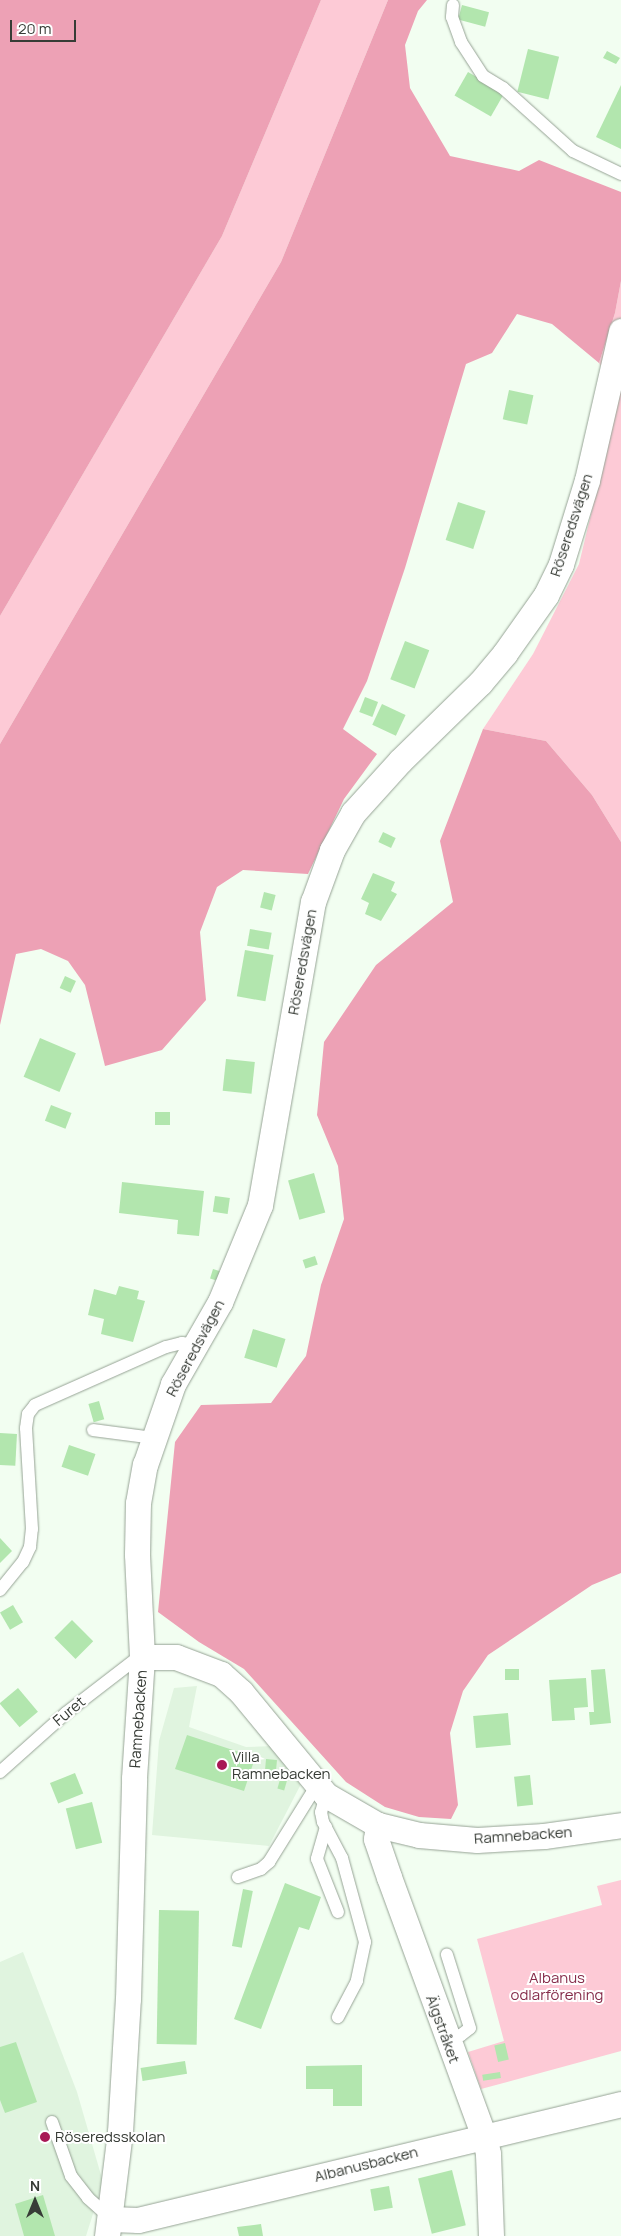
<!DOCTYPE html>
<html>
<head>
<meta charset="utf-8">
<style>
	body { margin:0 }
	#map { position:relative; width:621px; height:2236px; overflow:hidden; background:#f2fef1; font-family:Manrope,sans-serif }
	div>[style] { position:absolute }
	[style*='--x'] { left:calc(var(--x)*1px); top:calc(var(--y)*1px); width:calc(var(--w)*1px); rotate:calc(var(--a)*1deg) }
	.built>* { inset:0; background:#e0f4df }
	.green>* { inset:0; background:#fdcad6 }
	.forest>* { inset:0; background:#eda1b5 }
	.building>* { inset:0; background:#b2e6ae; transform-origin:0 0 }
	.roads { filter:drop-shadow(0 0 1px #96a395) drop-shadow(0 0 1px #96a395) }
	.lane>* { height:12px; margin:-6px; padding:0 6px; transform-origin:6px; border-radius:6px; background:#fff }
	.street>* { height:25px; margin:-12.5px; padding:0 12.5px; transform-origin:12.5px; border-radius:12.5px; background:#fff }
	.dots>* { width:14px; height:14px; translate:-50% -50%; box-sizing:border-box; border:2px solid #fff; border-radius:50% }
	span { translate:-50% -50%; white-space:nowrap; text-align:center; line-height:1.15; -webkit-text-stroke:4px #fff; paint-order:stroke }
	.street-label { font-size:15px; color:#373c36 }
	.poi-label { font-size:15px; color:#373c36 }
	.left { translate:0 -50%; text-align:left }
	.park-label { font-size:15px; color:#862d4b }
	.north { position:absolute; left:10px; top:2176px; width:50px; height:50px; -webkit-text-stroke:4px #fff; paint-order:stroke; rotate:0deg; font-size:14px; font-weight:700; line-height:20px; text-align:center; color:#373c36 }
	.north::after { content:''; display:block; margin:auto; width:18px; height:22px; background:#373c36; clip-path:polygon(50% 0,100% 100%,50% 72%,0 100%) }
	.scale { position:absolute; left:10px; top:20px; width:66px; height:22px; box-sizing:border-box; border:2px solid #373c36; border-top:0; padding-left:6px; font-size:15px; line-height:18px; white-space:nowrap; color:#373c36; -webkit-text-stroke:4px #fff; paint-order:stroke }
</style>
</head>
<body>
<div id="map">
	<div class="built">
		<i style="clip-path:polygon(197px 1686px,189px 1727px,246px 1747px,274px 1746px,301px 1784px,269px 1846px,152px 1835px,159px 1741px,174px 1688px)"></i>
		<i style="clip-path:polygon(23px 1952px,77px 2092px,103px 2182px,86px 2236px,0 2236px,0 1962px)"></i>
	</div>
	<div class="green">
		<i style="clip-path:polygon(321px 0,388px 0,281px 262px,0 744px,0 616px,222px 236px)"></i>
		<i style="clip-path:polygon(621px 281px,621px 842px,592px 795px,546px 741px,483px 729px,533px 654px,579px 564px,620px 394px,599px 363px,615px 313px)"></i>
		<i style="clip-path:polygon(621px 1880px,621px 2051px,481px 2089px,468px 2052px,504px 2041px,477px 1939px,602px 1905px,597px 1886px)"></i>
	</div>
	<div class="forest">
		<i style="clip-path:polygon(0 0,321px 0,222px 236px,0 616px)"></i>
		<i style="clip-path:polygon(388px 0,427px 0,418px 11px,405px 45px,410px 88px,450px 156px,519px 171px,539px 160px,621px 192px,621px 281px,615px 313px,599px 363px,552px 324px,517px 314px,492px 353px,466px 364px,405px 568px,367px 681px,343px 729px,377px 754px,344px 799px,308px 874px,243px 870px,217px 887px,200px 932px,206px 1000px,162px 1050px,105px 1066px,85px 985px,68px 961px,41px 949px,16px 954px,0 1025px,0 744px,281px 262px)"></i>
		<i style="clip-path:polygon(483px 729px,546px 741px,592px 795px,621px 842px,621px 1573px,592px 1585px,488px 1655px,463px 1691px,450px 1733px,458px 1805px,451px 1819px,419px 1817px,385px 1807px,346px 1782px,244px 1669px,199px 1642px,158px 1612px,175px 1442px,201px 1405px,271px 1403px,306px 1356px,321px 1285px,344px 1219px,338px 1166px,317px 1115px,324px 1042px,376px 965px,453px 902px,440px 841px)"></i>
	</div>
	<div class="building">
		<i style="left:462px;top:5px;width:28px;height:15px;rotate:15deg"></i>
		<i style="left:528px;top:49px;width:32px;height:44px;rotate:14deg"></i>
		<i style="clip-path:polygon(607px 51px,620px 58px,616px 64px,603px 58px)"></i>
		<i style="left:468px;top:72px;width:42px;height:27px;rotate:30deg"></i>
		<i style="clip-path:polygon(621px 85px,621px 149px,596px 137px)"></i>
		<i style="left:509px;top:390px;width:25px;height:30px;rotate:12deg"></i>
		<i style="left:458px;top:502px;width:29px;height:40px;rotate:18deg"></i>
		<i style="left:405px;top:641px;width:26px;height:41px;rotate:21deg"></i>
		<i style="left:365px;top:697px;width:14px;height:16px;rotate:21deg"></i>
		<i style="left:382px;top:704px;width:26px;height:23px;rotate:25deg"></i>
		<i style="left:383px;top:832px;width:14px;height:11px;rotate:25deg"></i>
		<i style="clip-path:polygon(373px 873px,395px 882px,391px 891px,397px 894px,381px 921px,365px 914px,369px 903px,361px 899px)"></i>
		<i style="left:264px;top:892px;width:12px;height:16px;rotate:14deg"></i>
		<i style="left:250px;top:929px;width:22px;height:17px;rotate:10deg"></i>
		<i style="left:245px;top:950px;width:29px;height:47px;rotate:10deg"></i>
		<i style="left:65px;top:976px;width:12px;height:13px;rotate:24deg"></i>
		<i style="left:40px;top:1038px;width:39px;height:42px;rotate:23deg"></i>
		<i style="left:226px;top:1059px;width:29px;height:32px;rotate:6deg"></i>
		<i style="left:51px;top:1105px;width:22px;height:17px;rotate:21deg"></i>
		<i style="left:155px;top:1112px;width:15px;height:13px"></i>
		<i style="left:314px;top:1173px;width:41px;height:27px;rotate:74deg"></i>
		<i style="clip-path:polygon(122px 1182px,204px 1191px,199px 1236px,177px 1234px,178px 1220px,119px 1213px)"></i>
		<i style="left:215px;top:1196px;width:15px;height:16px;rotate:8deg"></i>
		<i style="left:315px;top:1256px;width:9px;height:13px;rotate:72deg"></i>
		<i style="left:213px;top:1269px;width:10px;height:10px;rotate:17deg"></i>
		<i style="clip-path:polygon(119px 1286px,139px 1291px,137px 1299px,145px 1301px,133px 1342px,101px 1334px,104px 1319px,88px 1315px,94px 1289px,116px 1295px)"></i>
		<i style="left:253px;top:1329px;width:34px;height:30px;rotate:17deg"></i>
		<i style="left:99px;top:1401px;width:19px;height:11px;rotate:74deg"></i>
		<i style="left:0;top:1433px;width:17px;height:32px;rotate:3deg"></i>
		<i style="left:69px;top:1445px;width:28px;height:23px;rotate:19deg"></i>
		<i style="clip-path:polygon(0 1538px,12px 1551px,0 1563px)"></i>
		<i style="left:13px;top:1605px;width:20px;height:15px;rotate:60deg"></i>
		<i style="left:72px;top:1620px;width:30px;height:25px;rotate:45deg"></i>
		<i style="left:519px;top:1669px;width:11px;height:14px;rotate:90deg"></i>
		<i style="clip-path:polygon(605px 1669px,611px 1723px,590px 1725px,589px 1712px,594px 1712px,591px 1670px)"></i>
		<i style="clip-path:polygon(586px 1678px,588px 1707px,574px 1708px,575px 1720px,552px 1721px,549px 1680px)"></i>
		<i style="left:18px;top:1688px;width:31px;height:24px;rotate:50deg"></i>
		<i style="left:508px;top:1713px;width:32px;height:35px;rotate:85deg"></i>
		<i style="clip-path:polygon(187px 1735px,239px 1752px,237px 1759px,253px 1764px,244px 1791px,175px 1769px)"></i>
		<i style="left:266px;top:1759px;width:11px;height:13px;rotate:5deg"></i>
		<i style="left:75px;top:1773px;width:22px;height:27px;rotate:68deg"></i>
		<i style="left:530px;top:1775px;width:30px;height:16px;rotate:84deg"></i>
		<i style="left:281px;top:1776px;width:7px;height:13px;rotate:16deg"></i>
		<i style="left:92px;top:1802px;width:42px;height:27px;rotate:76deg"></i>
		<i style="clip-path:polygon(285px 1883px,321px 1897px,309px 1930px,299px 1927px,261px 2029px,234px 2019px)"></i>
		<i style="left:243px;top:1889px;width:10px;height:58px;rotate:11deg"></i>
		<i style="left:159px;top:1910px;width:40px;height:134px;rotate:1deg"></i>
		<i style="clip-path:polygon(16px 2042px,37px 2102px,5px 2113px,0 2100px,0 2047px)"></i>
		<i style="left:505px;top:2043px;width:17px;height:11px;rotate:77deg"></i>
		<i style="left:185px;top:2061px;width:13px;height:45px;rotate:81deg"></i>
		<i style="clip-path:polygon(362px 2065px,362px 2106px,333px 2106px,333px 2089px,306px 2089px,306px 2066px)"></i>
		<i style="left:500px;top:2072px;width:6px;height:18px;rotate:81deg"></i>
		<i style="left:452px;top:2170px;width:57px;height:35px;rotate:76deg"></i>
		<i style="left:389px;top:2186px;width:22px;height:19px;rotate:80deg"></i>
		<i style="clip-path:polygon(43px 2195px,55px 2236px,24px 2236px,15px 2204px)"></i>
		<i style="clip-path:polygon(261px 2224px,263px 2236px,239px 2236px,237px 2227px)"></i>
	</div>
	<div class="roads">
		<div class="lane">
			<i style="--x:453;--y:5;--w:12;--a:95"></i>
			<i style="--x:452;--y:17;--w:27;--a:70"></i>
			<i style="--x:461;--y:42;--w:40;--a:57.1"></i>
			<i style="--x:483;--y:76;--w:23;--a:31"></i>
			<i style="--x:503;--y:88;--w:94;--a:42"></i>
			<i style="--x:573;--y:151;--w:53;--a:25.6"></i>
			<i style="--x:93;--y:1430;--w:62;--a:7.5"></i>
			<i style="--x:0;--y:1590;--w:36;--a:-51"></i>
			<i style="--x:23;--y:1562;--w:17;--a:-65"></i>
			<i style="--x:30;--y:1547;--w:18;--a:-84"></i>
			<i style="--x:32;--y:1529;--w:101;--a:-93.4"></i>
			<i style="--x:26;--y:1428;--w:14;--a:-82"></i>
			<i style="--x:28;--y:1414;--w:11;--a:-52"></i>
			<i style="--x:35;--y:1405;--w:143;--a:-23.9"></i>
			<i style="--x:166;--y:1347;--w:16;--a:-14"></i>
			<i style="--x:182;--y:1343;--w:14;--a:8"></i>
			<i style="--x:0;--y:1772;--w:89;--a:-41.8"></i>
			<i style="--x:66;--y:1713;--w:88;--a:-37.6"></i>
			<i style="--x:136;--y:1659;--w:6;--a:-18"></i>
			<i style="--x:326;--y:1795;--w:18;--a:106"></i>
			<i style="--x:321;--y:1812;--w:10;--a:79"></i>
			<i style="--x:323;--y:1822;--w:41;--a:62.2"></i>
			<i style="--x:342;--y:1858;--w:87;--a:74.7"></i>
			<i style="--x:365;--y:1942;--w:40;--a:102"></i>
			<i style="--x:357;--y:1981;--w:41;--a:117.8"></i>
			<i style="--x:326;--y:1827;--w:33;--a:106"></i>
			<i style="--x:317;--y:1859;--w:57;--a:68.4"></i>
			<i style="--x:238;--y:1877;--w:24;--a:-19"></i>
			<i style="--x:261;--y:1869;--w:11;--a:-41"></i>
			<i style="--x:269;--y:1862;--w:91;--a:-58.1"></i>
			<i style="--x:446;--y:2038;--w:15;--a:-11"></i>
			<i style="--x:461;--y:2035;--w:11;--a:-38"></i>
			<i style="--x:470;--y:2028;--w:77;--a:-107.5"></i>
			<i style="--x:52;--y:2122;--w:57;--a:70.6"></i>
			<i style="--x:71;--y:2176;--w:28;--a:52"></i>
			<i style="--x:88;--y:2198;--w:30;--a:42"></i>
		</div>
		<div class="street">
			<i style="--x:142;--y:1657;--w:103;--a:-92.8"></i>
			<i style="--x:137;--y:1554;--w:51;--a:-88.9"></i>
			<i style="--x:138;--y:1503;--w:39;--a:-80"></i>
			<i style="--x:145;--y:1465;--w:86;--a:-70.9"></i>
			<i style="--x:173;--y:1384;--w:95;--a:-60.2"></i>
			<i style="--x:220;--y:1302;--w:105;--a:-67.6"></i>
			<i style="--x:260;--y:1205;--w:308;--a:-80.1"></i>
			<i style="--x:313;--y:902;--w:55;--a:-69.9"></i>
			<i style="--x:332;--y:850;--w:43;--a:-60.4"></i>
			<i style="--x:353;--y:813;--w:70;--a:-47.9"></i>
			<i style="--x:400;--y:761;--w:112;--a:-44.3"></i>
			<i style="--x:480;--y:683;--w:39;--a:-50"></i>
			<i style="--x:505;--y:653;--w:71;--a:-54.7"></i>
			<i style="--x:546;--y:595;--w:34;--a:-64"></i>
			<i style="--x:561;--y:564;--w:88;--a:-72.8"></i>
			<i style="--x:587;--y:480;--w:153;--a:-77.1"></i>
			<i style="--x:378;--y:1825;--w:14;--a:98"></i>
			<i style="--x:376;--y:1839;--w:40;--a:71.1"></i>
			<i style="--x:389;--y:1877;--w:276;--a:69.9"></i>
			<i style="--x:484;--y:2136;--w:18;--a:77"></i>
			<i style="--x:488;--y:2154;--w:82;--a:87.9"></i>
			<i style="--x:111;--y:2219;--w:27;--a:2"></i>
			<i style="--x:138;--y:2220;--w:497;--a:-13.5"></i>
			<i style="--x:107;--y:2236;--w:105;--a:-82.9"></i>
			<i style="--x:120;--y:2132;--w:133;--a:-86.6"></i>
			<i style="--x:128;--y:1999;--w:221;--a:-88.4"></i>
			<i style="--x:134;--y:1778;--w:121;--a:-86.2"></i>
			<i style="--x:142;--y:1657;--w:34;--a:0"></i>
			<i style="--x:176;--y:1657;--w:48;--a:20.7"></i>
			<i style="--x:221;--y:1674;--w:27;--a:42"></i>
			<i style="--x:241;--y:1692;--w:134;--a:50.5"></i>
			<i style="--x:326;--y:1795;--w:60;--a:30"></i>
			<i style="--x:378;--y:1825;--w:42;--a:13.7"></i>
			<i style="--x:419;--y:1835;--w:58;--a:4.9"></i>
			<i style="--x:477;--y:1840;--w:67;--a:-3.4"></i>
			<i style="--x:544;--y:1836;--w:78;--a:-8.1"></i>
		</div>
	</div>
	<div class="dots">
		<i style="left:222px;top:1765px;background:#a81855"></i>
		<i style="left:45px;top:2137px;background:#a81855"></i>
	</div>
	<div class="street-label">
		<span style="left:571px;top:525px;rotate:-72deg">Röseredsvägen</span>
		<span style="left:302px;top:962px;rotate:-80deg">Röseredsvägen</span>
		<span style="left:195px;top:1348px;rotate:-62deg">Röseredsvägen</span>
		<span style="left:69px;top:1711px;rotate:-40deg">Furet</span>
		<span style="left:138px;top:1719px;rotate:-86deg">Ramnebacken</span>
		<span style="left:523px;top:1835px;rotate:-4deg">Ramnebacken</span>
		<span style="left:443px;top:2029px;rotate:70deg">Älgstråket</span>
		<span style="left:366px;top:2164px;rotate:-14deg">Albanusbacken</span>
	</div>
	<div class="poi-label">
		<span class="left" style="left:232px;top:1765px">Villa<br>Ramnebacken</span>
		<span class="left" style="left:55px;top:2137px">Röseredsskolan</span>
	</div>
	<div class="park-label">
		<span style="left:557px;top:1986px">Albanus<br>odlarförening</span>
	</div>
	<div class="north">N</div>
	<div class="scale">20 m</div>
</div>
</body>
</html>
